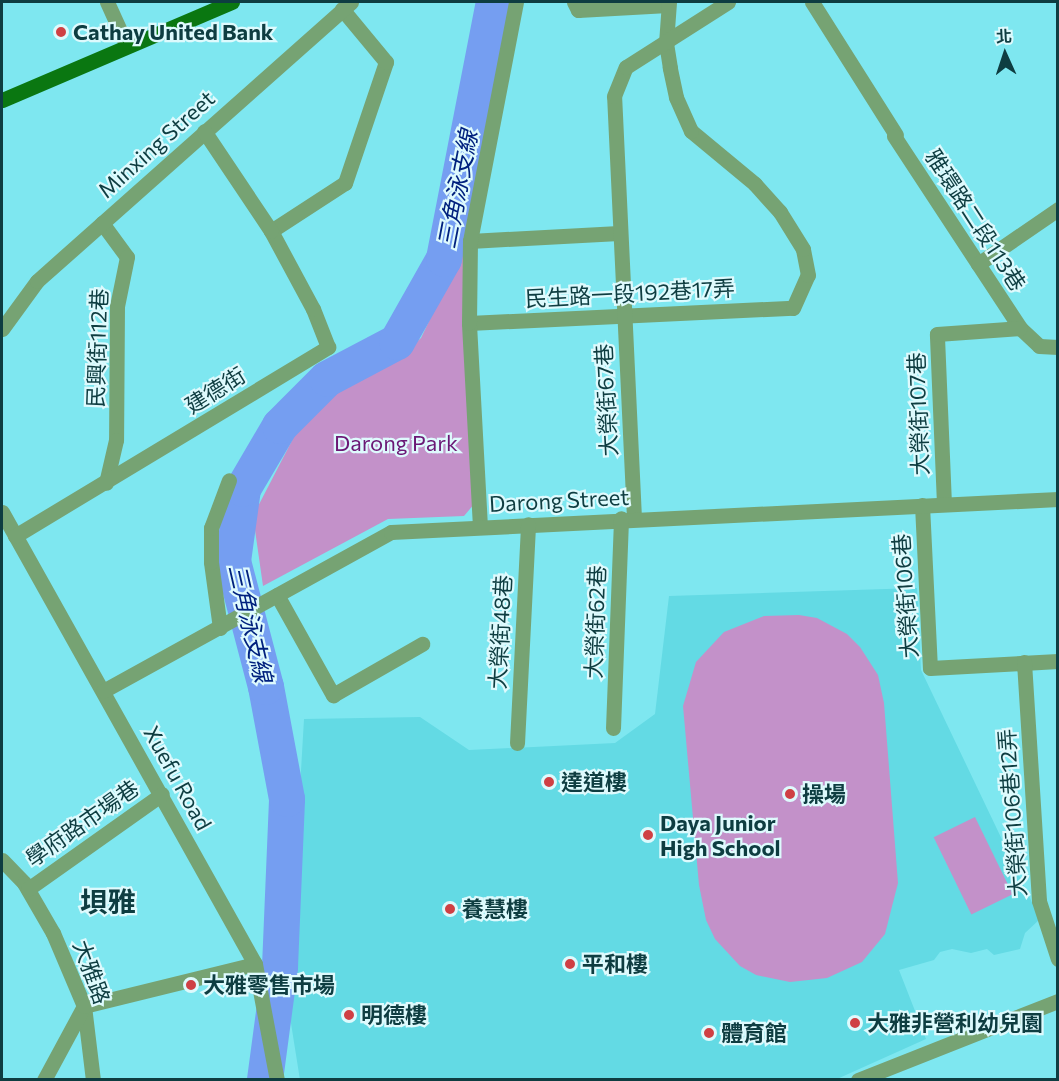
<!DOCTYPE html>
<html>
<head>
<meta charset="utf-8">
<style>
	body { margin:0 }
	#map { position:relative; width:1059px; height:1081px; overflow:hidden; background:#7ee7f0; font-family:Commissioner,"Noto Sans TC",sans-serif }
	div>[style] { position:absolute }
	[style*='--x'] { left:calc(var(--x)*1px); top:calc(var(--y)*1px); width:calc(var(--w)*1px); rotate:calc(var(--a)*1deg) }
	.built>* { inset:0; background:#63dae4 }
	.green>* { inset:0; background:#c391c9; transform-origin:0 0 }
	.river>* { height:36px; margin:-18px; padding:0 18px; transform-origin:18px; border-radius:18px; background:#759ef1 }
	.minor>* { height:15px; margin:-7.5px; padding:0 7.5px; transform-origin:7.5px; border-radius:7.5px; background:#76a373 }
	.major>* { height:15px; margin:-7.5px; padding:0 7.5px; transform-origin:7.5px; border-radius:7.5px; background:#0a7711 }
	.dots>* { width:16px; height:16px; translate:-50% -50%; box-sizing:border-box; border:3px solid #defafd; border-radius:50% }
	span { translate:-50% -50%; white-space:nowrap; text-align:center; line-height:1.15; -webkit-text-stroke:4.5px #defafd; paint-order:stroke }
	.poi-label { font-size:22px; color:#0e3d41; font-weight:700 }
	.left { translate:0 -50%; text-align:left }
	.street-label { font-size:22px; color:#0e3d41 }
	.park-label { font-size:22px; color:#6b1875 }
	.water-label { font-size:24px; color:#00217e; font-style:italic }
	.district-label { font-size:28px; color:#0e3d41; font-weight:700 }
	.frame { position:absolute; inset:0; border:3px solid #0e3d41; pointer-events:none }
	.north { position:absolute; left:975px; top:24px; width:60px; height:60px; -webkit-text-stroke:4px #defafd; paint-order:stroke; rotate:357deg; font-size:16px; font-weight:700; line-height:24px; text-align:center; color:#0e3d41 }
	.north::after { content:''; display:block; margin:auto; width:21px; height:27px; background:#0e3d41; clip-path:polygon(50% 0,100% 100%,50% 72%,0 100%) }
</style>
</head>
<body>
<div id="map">
	<div class="built">
		<i style="clip-path:polygon(917px 588px,921px 670px,1040px 919px,1025px 933px,1020px 949px,994px 955px,987px 949px,971px 953px,952px 949px,940px 952px,934px 960px,899px 970px,926px 1039px,837px 1079px,300px 1080px,290px 1017px,289px 977px,304px 719px,420px 717px,469px 750px,615px 743px,655px 714px,669px 596px)"></i>
	</div>
	<div class="green">
		<i style="clip-path:polygon(467px 242px,475px 503px,464px 516px,388px 519px,263px 586px,253px 516px,299px 427px,340px 388px,400px 357px,421px 338px)"></i>
		<i style="clip-path:polygon(799px 615px,817px 618px,847px 634px,860px 647px,878px 675px,884px 703px,898px 883px,885px 934px,862px 962px,827px 978px,790px 982px,756px 975px,740px 966px,715px 939px,706px 920px,699px 885px,683px 706px,696px 662px,724px 632px,764px 616px)"></i>
		<i style="left:975px;top:817px;width:86px;height:46px;rotate:64deg"></i>
	</div>
	<div class="river">
		<i style="--x:265;--y:1080;--w:114;--a:-82.4"></i>
		<i style="--x:280;--y:967;--w:168;--a:-87.6"></i>
		<i style="--x:287;--y:799;--w:114;--a:-100.6"></i>
		<i style="--x:266;--y:687;--w:130;--a:-104.7"></i>
		<i style="--x:233;--y:561;--w:73;--a:-82.1"></i>
		<i style="--x:243;--y:489;--w:73;--a:-59.6"></i>
		<i style="--x:280;--y:426;--w:66;--a:-45"></i>
		<i style="--x:327;--y:379;--w:79;--a:-27.9"></i>
		<i style="--x:397;--y:342;--w:95;--a:-60.5"></i>
		<i style="--x:444;--y:259;--w:262;--a:-79"></i>
	</div>
	<div class="minor">
		<i style="--x:107;--y:2;--w:48;--a:65.6"></i>
		<i style="--x:574;--y:2;--w:9;--a:63"></i>
		<i style="--x:578;--y:10;--w:90;--a:-3.2"></i>
		<i style="--x:812;--y:2;--w:157;--a:57.7"></i>
		<i style="--x:894;--y:136;--w:230;--a:56.7"></i>
		<i style="--x:1020;--y:328;--w:26;--a:43"></i>
		<i style="--x:1039;--y:346;--w:19;--a:3"></i>
		<i style="--x:102;--y:223;--w:42;--a:53.7"></i>
		<i style="--x:127;--y:257;--w:50;--a:101.5"></i>
		<i style="--x:117;--y:306;--w:134;--a:90.4"></i>
		<i style="--x:116;--y:440;--w:44;--a:103.1"></i>
		<i style="--x:271;--y:231;--w:88;--a:-33"></i>
		<i style="--x:345;--y:183;--w:128;--a:-71.3"></i>
		<i style="--x:386;--y:62;--w:69;--a:-129.7"></i>
		<i style="--x:470;--y:241;--w:149;--a:-3.1"></i>
		<i style="--x:978;--y:264;--w:97;--a:-34.5"></i>
		<i style="--x:469;--y:323;--w:324;--a:-2.7"></i>
		<i style="--x:793;--y:308;--w:36;--a:-66"></i>
		<i style="--x:808;--y:275;--w:26;--a:-101"></i>
		<i style="--x:803;--y:249;--w:44;--a:-121.9"></i>
		<i style="--x:780;--y:212;--w:38;--a:-132"></i>
		<i style="--x:755;--y:184;--w:83;--a:-140.4"></i>
		<i style="--x:691;--y:131;--w:37;--a:-114"></i>
		<i style="--x:676;--y:97;--w:30;--a:-102"></i>
		<i style="--x:670;--y:68;--w:25;--a:-99"></i>
		<i style="--x:666;--y:43;--w:41;--a:-85.8"></i>
		<i style="--x:2;--y:329;--w:59;--a:-53.9"></i>
		<i style="--x:37;--y:281;--w:420;--a:-41.6"></i>
		<i style="--x:944;--y:504;--w:170;--a:-92.4"></i>
		<i style="--x:937;--y:334;--w:83;--a:-4.1"></i>
		<i style="--x:922;--y:505;--w:163;--a:87.2"></i>
		<i style="--x:930;--y:668;--w:128;--a:-3.1"></i>
		<i style="--x:2;--y:512;--w:518;--a:60.76"></i>
		<i style="--x:255;--y:964;--w:118;--a:79.3"></i>
		<i style="--x:634;--y:518;--w:422;--a:-92.7"></i>
		<i style="--x:614;--y:96;--w:31;--a:-68"></i>
		<i style="--x:626;--y:67;--w:121;--a:-32.5"></i>
		<i style="--x:480;--y:527;--w:204;--a:-93.1"></i>
		<i style="--x:469;--y:323;--w:82;--a:-89.3"></i>
		<i style="--x:470;--y:241;--w:243;--a:-79.1"></i>
		<i style="--x:15;--y:536;--w:366;--a:-31.1"></i>
		<i style="--x:328;--y:347;--w:41;--a:-111.5"></i>
		<i style="--x:313;--y:309;--w:89;--a:-118.3"></i>
		<i style="--x:271;--y:231;--w:120;--a:-123.8"></i>
		<i style="--x:277;--y:595;--w:115;--a:60.8"></i>
		<i style="--x:333;--y:695;--w:103;--a:-29.8"></i>
		<i style="--x:220;--y:628;--w:67;--a:-97.8"></i>
		<i style="--x:211;--y:562;--w:34;--a:-90"></i>
		<i style="--x:211;--y:528;--w:51;--a:-69.4"></i>
		<i style="--x:1024;--y:662;--w:239;--a:86.4"></i>
		<i style="--x:1039;--y:901;--w:61;--a:71.9"></i>
		<i style="--x:103;--y:691;--w:329;--a:-28.9"></i>
		<i style="--x:391;--y:532;--w:668;--a:-2.83"></i>
		<i style="--x:613;--y:728;--w:210;--a:-87.8"></i>
		<i style="--x:517;--y:743;--w:219;--a:-87.1"></i>
		<i style="--x:2;--y:860;--w:32;--a:46"></i>
		<i style="--x:24;--y:883;--w:58;--a:59.9"></i>
		<i style="--x:53;--y:933;--w:79;--a:67"></i>
		<i style="--x:84;--y:1006;--w:75;--a:83.1"></i>
		<i style="--x:28;--y:889;--w:164;--a:-35.3"></i>
		<i style="--x:44;--y:1080;--w:84;--a:-61.6"></i>
		<i style="--x:84;--y:1006;--w:176;--a:-13.8"></i>
		<i style="--x:858;--y:1080;--w:215;--a:-21.6"></i>
	</div>
	<div class="major">
		<i style="--x:2;--y:100;--w:250;--a:-23.1"></i>
	</div>
	<div class="dots">
		<i style="left:61px;top:32px;background:#cf4044"></i>
		<i style="left:549px;top:782px;background:#cf4044"></i>
		<i style="left:790px;top:794px;background:#cf4044"></i>
		<i style="left:648px;top:835px;background:#cf4044"></i>
		<i style="left:450px;top:909px;background:#cf4044"></i>
		<i style="left:570px;top:964px;background:#cf4044"></i>
		<i style="left:191px;top:985px;background:#cf4044"></i>
		<i style="left:349px;top:1015px;background:#cf4044"></i>
		<i style="left:855px;top:1023px;background:#cf4044"></i>
		<i style="left:709px;top:1033px;background:#cf4044"></i>
	</div>
	<div class="poi-label">
		<span class="left" style="left:73px;top:32px">Cathay United Bank</span>
		<span class="left" style="left:561px;top:782px">達道樓</span>
		<span class="left" style="left:802px;top:794px">操場</span>
		<span class="left" style="left:660px;top:835px">Daya Junior<br>High School</span>
		<span class="left" style="left:462px;top:909px">養慧樓</span>
		<span class="left" style="left:582px;top:964px">平和樓</span>
		<span class="left" style="left:203px;top:985px">大雅零售市場</span>
		<span class="left" style="left:361px;top:1015px">明德樓</span>
		<span class="left" style="left:867px;top:1023px">大雅非營利幼兒園</span>
		<span class="left" style="left:721px;top:1033px">體育館</span>
	</div>
	<div class="street-label">
		<span style="left:156px;top:144px;rotate:-42deg">Minxing Street</span>
		<span style="left:976px;top:220px;rotate:57deg">雅環路二段113巷</span>
		<span style="left:630px;top:293px;rotate:-3deg">民生路一段192巷17弄</span>
		<span style="left:97px;top:348px;rotate:-88deg">民興街112巷</span>
		<span style="left:215px;top:390px;rotate:-32deg">建德街</span>
		<span style="left:606px;top:400px;rotate:-93deg">大榮街67巷</span>
		<span style="left:918px;top:414px;rotate:-92deg">大榮街107巷</span>
		<span style="left:559px;top:500px;rotate:-3deg">Darong Street</span>
		<span style="left:905px;top:596px;rotate:-94deg">大榮街106巷</span>
		<span style="left:595px;top:622px;rotate:-88deg">大榮街62巷</span>
		<span style="left:500px;top:632px;rotate:-87deg">大榮街48巷</span>
		<span style="left:178px;top:778px;rotate:61deg">Xuefu Road</span>
		<span style="left:1012px;top:813px;rotate:-94deg">大榮街106巷12弄</span>
		<span style="left:82px;top:823px;rotate:-35deg">學府路市場巷</span>
		<span style="left:92px;top:972px;rotate:70deg">大雅路</span>
	</div>
	<div class="park-label">
		<span style="left:396px;top:443px">Darong Park</span>
	</div>
	<div class="water-label">
		<span style="left:457px;top:189px;rotate:-79deg">三角泳支線</span>
		<span style="left:251px;top:623px;rotate:77deg">三角泳支線</span>
	</div>
	<div class="district-label">
		<span style="left:108px;top:901px">垻雅</span>
	</div>
	<div class="frame"></div>
	<div class="north">北</div>
</div>
</body>
</html>
